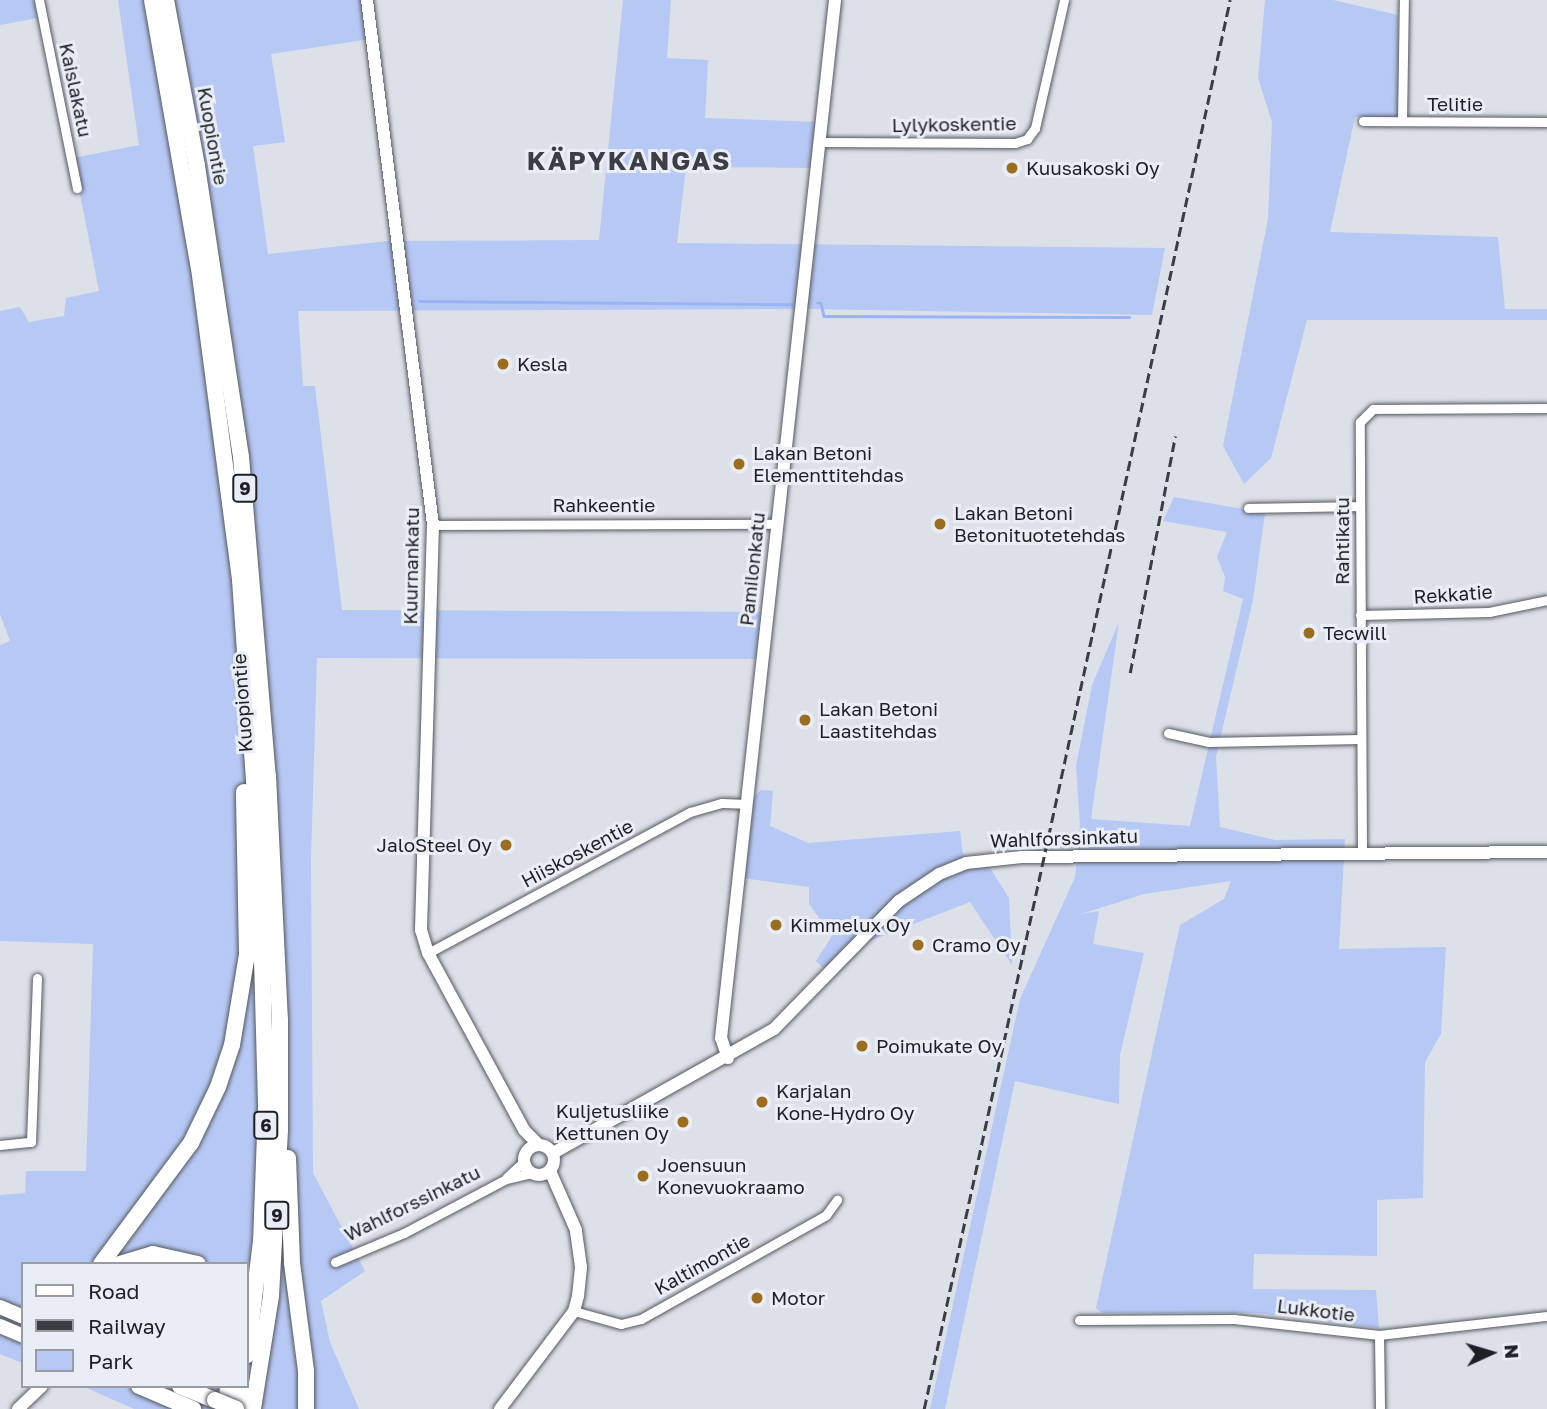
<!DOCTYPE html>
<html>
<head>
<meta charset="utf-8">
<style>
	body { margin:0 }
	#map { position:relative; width:1547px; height:1409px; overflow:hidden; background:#dce0e8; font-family:"Golos Text",sans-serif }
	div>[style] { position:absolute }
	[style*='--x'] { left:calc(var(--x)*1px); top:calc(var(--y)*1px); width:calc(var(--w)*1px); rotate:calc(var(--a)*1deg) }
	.green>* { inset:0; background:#b6c8f4 }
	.stream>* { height:2.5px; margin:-1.25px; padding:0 1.25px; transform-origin:1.25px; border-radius:1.25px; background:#99b4f5 }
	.roads { filter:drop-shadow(0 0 2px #55585f) drop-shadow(0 0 2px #55585f) }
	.street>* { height:9px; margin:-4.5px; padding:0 4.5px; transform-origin:4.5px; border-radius:4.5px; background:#fff }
	.secondary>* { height:12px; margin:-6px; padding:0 6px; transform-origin:6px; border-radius:6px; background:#fff }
	.secondary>.ring { margin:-6px; padding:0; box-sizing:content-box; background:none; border:12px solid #fff; border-radius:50% }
	.primary>* { height:14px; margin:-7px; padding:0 7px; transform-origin:7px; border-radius:7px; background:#fff }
	.highway>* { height:16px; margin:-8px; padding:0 8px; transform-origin:8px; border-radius:8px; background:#fff }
	.rail>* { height:2.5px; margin-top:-1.25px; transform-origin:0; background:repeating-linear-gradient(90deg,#3b3e41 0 10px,transparent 0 15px) }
	.bridges { filter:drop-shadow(0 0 2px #55585f) drop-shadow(0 0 2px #55585f) }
	.highway-bridge>* { height:16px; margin:-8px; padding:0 8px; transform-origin:8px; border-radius:8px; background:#fff }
	.dots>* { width:19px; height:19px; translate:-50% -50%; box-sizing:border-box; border:4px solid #e9edf5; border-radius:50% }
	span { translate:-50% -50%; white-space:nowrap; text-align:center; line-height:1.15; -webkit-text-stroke:6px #e9edf5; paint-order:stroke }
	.shield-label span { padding:2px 5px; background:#e9edf5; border:2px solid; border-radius:5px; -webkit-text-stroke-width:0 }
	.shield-label { font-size:18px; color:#1e2023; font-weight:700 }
	.street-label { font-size:19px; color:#1e2023 }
	.poi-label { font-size:19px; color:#1e2023 }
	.left { translate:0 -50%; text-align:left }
	.right { translate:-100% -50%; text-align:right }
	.district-label { font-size:26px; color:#3b3e45; font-weight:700; letter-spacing:2px }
	.legend { position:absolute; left:21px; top:1262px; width:228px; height:126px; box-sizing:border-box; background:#e9edf5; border:2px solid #989ba1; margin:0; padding:9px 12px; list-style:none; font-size:21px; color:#1e2023 }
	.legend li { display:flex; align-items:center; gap:14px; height:35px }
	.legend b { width:35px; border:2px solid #989ba1 }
	.north { position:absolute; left:1456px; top:1318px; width:70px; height:70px; -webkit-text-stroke:5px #e9edf5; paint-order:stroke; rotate:86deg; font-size:19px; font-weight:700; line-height:28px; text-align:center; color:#1e2023 }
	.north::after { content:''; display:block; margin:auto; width:24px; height:32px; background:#1e2023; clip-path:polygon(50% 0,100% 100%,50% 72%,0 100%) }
</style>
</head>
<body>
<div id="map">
	<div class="green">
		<i style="clip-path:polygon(0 0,39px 0,43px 17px,0 25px)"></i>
		<i style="clip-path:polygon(118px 0,367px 0,371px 39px,271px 54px,285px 142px,253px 146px,268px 254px,388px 241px,599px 240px,623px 0,671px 0,667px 58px,708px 60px,705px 118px,820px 122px,815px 168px,686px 167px,677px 243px,1165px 248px,1152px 315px,811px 309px,298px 311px,303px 386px,315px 386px,342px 610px,763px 612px,759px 659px,317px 658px,311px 859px,313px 1173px,365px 1271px,321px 1301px,330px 1342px,359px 1409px,134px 1409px,82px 1386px,247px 1386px,247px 1264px,23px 1264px,23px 1363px,0 1354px,0 1195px,25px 1193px,26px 1171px,86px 1171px,93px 944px,0 941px,0 645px,10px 641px,0 614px,0 311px,20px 307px,29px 322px,64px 316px,66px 298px,99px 291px,73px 158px,139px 145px)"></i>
		<i style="clip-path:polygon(1265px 0,1333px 0,1398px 15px,1399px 117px,1355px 117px,1330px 232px,1498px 237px,1505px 309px,1547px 309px,1547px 320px,1307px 320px,1271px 458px,1244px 484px,1223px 446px,1268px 219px,1272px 122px,1258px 78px)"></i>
		<i style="clip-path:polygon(1174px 497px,1265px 513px,1253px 600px,1216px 756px,1220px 827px,1275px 840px,1345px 839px,1339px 949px,1446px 947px,1441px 1034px,1425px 1062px,1423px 1198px,1377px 1200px,1377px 1256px,1254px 1254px,1253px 1289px,1376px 1290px,1379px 1328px,1255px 1313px,1102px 1313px,1096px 1308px,1180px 925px,1224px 899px,1231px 881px,1144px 894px,1081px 914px,1099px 911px,1093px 944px,1144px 953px,1120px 1055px,1119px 1104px,1015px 1081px,945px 1409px,930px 1409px,1020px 999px,1075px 877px,1080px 825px,1076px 766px,1092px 685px,1119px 622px,1091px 819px,1190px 826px,1243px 599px,1223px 591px,1225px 577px,1217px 557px,1227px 532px,1163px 521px)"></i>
		<i style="clip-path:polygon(761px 790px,773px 791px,770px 826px,808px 843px,960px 831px,963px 855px,990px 868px,1009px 898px,1012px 965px,970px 902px,844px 951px,826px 970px,816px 961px,832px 936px,809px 904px,809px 887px,735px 877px,743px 807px)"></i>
	</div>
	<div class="stream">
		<i style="--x:419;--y:301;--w:372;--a:0.5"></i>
		<i style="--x:817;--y:303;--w:4;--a:0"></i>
		<i style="--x:821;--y:303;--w:13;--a:77"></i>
		<i style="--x:824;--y:316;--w:305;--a:0.2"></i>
	</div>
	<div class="roads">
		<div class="street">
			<i style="--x:39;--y:0;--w:192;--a:78.6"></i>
			<i style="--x:1363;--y:121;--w:184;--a:0.3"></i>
			<i style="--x:1402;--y:121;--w:121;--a:-89.1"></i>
			<i style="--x:821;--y:142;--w:194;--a:0.3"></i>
			<i style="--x:1015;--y:143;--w:13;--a:-18"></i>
			<i style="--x:1027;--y:139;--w:14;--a:-54"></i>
			<i style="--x:1035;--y:128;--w:131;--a:-77.2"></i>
			<i style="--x:1248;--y:508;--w:112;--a:-1"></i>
			<i style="--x:433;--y:525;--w:343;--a:-0.2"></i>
			<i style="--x:1360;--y:615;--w:129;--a:-1.3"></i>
			<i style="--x:1489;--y:612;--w:59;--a:-11.7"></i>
			<i style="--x:1168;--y:733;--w:42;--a:12.4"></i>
			<i style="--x:1209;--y:742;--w:151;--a:-1.1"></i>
			<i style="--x:1362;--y:852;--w:430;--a:-90.3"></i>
			<i style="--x:1360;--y:422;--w:18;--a:-45"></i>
			<i style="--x:1373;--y:409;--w:174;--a:-0.3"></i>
			<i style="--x:428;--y:953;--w:298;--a:-28.3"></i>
			<i style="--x:690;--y:812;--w:33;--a:-16"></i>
			<i style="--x:722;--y:803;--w:25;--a:2"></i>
			<i style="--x:0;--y:1145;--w:31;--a:-6"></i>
			<i style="--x:31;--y:1142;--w:164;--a:-87.9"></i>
			<i style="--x:507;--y:1177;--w:23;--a:-43"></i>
			<i style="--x:335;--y:1262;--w:75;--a:-22.8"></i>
			<i style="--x:404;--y:1233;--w:115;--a:-27.9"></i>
			<i style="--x:506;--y:1179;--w:26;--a:-13"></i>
			<i style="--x:574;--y:1311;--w:49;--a:15.5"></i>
			<i style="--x:621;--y:1324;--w:21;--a:-14"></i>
			<i style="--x:641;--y:1319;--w:212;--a:-29.3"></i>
			<i style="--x:826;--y:1215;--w:19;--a:-54"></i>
			<i style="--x:1079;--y:1320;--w:155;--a:-0.4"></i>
			<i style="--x:1234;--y:1319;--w:146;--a:6.3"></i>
			<i style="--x:1379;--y:1335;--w:169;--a:-6.5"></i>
			<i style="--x:1379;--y:1335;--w:74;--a:89.2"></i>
		</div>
		<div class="secondary">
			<i style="--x:367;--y:0;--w:529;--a:82.83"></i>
			<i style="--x:433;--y:525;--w:405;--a:91.7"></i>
			<i style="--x:421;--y:930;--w:24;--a:73"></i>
			<i style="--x:428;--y:953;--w:201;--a:61.5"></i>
			<i style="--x:524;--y:1130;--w:20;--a:45"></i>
			<i style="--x:728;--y:1058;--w:21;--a:-109"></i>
			<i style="--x:721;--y:1038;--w:1044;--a:-83.73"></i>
			<i class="ring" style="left:524px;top:1145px;width:18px;height:18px"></i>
			<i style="--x:553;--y:1153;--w:253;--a:-29.3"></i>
			<i style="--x:774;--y:1029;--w:179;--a:-45.7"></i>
			<i style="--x:899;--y:901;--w:48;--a:-34"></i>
			<i style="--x:939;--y:874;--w:29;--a:-22"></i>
			<i style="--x:966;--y:863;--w:56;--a:-6.1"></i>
			<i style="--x:1022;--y:857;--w:525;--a:-0.55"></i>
			<i style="--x:18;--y:1409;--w:33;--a:-44"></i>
			<i style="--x:500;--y:1409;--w:123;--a:-52.9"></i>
			<i style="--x:574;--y:1311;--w:16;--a:-75"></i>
			<i style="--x:578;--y:1296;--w:29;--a:-84"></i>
			<i style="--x:581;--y:1267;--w:37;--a:-98"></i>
			<i style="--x:576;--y:1230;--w:64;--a:-113.8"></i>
		</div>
		<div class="primary">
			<i style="--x:0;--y:1307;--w:25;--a:23"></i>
			<i style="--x:0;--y:1326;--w:25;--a:23"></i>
		</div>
		<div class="highway">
			<i style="--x:152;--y:0;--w:272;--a:80.1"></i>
			<i style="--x:199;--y:268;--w:315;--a:82.5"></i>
			<i style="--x:240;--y:580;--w:274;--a:86"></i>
			<i style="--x:259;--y:853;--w:254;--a:88.4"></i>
			<i style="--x:266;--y:1107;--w:134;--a:92.1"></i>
			<i style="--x:261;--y:1241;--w:115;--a:97"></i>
			<i style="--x:166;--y:0;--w:169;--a:79.4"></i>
			<i style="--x:197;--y:166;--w:294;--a:81.4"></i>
			<i style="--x:241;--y:457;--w:320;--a:85.2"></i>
			<i style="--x:268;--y:776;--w:244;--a:87.2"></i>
			<i style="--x:280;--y:1020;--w:110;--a:90"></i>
			<i style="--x:280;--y:1130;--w:166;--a:93.1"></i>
			<i style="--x:271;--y:1296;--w:114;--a:99.1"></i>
			<i style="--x:288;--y:1158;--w:105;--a:87.8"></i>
			<i style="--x:292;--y:1263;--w:109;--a:82.6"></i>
			<i style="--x:306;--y:1371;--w:38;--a:90"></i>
			<i style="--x:101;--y:1264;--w:151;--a:-53.4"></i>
			<i style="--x:191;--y:1143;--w:62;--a:-64.3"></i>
			<i style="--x:218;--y:1087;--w:44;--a:-71.6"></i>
			<i style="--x:232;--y:1045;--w:92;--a:-80.6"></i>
			<i style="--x:247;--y:954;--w:162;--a:-91.1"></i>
			<i style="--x:120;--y:1264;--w:34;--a:-17"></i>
			<i style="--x:153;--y:1254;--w:46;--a:12.5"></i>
			<i style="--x:139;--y:1386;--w:59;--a:23.1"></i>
			<i style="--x:180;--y:1386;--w:38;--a:22"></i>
			<i style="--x:226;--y:1409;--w:23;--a:-85"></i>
			<i style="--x:239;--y:1409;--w:23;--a:-83"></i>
		</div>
	</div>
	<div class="rail">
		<i style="--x:1130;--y:673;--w:241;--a:-79.2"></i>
		<i style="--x:924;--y:1409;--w:1442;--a:-77.75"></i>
	</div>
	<div class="bridges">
		<div class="highway-bridge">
			<i style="--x:215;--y:1400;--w:23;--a:23"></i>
		</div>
	</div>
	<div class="dots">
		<i style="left:1012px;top:168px;background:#9c6d1e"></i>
		<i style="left:503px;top:364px;background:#9c6d1e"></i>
		<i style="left:739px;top:464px;background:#9c6d1e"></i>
		<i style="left:940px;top:524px;background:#9c6d1e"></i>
		<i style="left:1309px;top:633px;background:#9c6d1e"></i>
		<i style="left:805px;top:720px;background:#9c6d1e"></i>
		<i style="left:506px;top:845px;background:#9c6d1e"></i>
		<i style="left:776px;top:925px;background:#9c6d1e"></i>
		<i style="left:918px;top:945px;background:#9c6d1e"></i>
		<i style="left:862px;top:1046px;background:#9c6d1e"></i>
		<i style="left:762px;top:1102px;background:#9c6d1e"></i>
		<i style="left:683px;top:1122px;background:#9c6d1e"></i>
		<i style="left:643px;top:1176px;background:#9c6d1e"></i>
		<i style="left:757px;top:1298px;background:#9c6d1e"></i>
	</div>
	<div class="shield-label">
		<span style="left:245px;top:488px">9</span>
		<span style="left:266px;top:1125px">6</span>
		<span style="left:277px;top:1215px">9</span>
	</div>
	<div class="street-label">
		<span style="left:76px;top:90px;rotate:78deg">Kaislakatu</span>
		<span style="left:1455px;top:104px">Telitie</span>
		<span style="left:954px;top:124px;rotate:-1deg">Lylykoskentie</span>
		<span style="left:213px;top:136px;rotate:80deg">Kuopiontie</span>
		<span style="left:604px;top:505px">Rahkeentie</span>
		<span style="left:1342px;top:541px;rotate:-90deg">Rahtikatu</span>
		<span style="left:411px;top:566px;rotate:-89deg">Kuurnankatu</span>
		<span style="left:752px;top:569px;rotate:-84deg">Pamilonkatu</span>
		<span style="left:1453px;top:594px;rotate:-4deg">Rekkatie</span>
		<span style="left:242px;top:703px;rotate:-94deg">Kuopiontie</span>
		<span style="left:1064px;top:838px;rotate:-2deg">Wahlforssinkatu</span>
		<span style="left:577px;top:853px;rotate:-28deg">Hiiskoskentie</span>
		<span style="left:412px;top:1203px;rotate:-26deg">Wahlforssinkatu</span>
		<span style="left:702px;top:1264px;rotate:-29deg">Kaltimontie</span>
		<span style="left:1316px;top:1310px;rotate:7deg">Lukkotie</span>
	</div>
	<div class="poi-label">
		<span class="left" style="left:1026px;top:168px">Kuusakoski Oy</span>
		<span class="left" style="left:517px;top:364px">Kesla</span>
		<span class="left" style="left:753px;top:464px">Lakan Betoni<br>Elementtitehdas</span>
		<span class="left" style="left:954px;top:524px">Lakan Betoni<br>Betonituotetehdas</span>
		<span class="left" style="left:1323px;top:633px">Tecwill</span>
		<span class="left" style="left:819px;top:720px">Lakan Betoni<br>Laastitehdas</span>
		<span class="right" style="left:492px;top:845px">JaloSteel Oy</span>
		<span class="left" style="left:790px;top:925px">Kimmelux Oy</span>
		<span class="left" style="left:932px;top:945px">Cramo Oy</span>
		<span class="left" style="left:876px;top:1046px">Poimukate Oy</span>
		<span class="left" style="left:776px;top:1102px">Karjalan<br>Kone-Hydro Oy</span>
		<span class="right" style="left:669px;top:1122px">Kuljetusliike<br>Kettunen Oy</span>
		<span class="left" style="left:657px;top:1176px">Joensuun<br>Konevuokraamo</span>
		<span class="left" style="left:771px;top:1298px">Motor</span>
	</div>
	<div class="district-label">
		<span style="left:629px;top:161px">KÄPYKANGAS</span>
	</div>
	<ul class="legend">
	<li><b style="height:9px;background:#fff"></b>Road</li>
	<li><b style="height:9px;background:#3b3e41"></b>Railway</li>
	<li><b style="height:19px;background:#b6c8f4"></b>Park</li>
	</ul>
	<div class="north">N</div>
</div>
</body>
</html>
